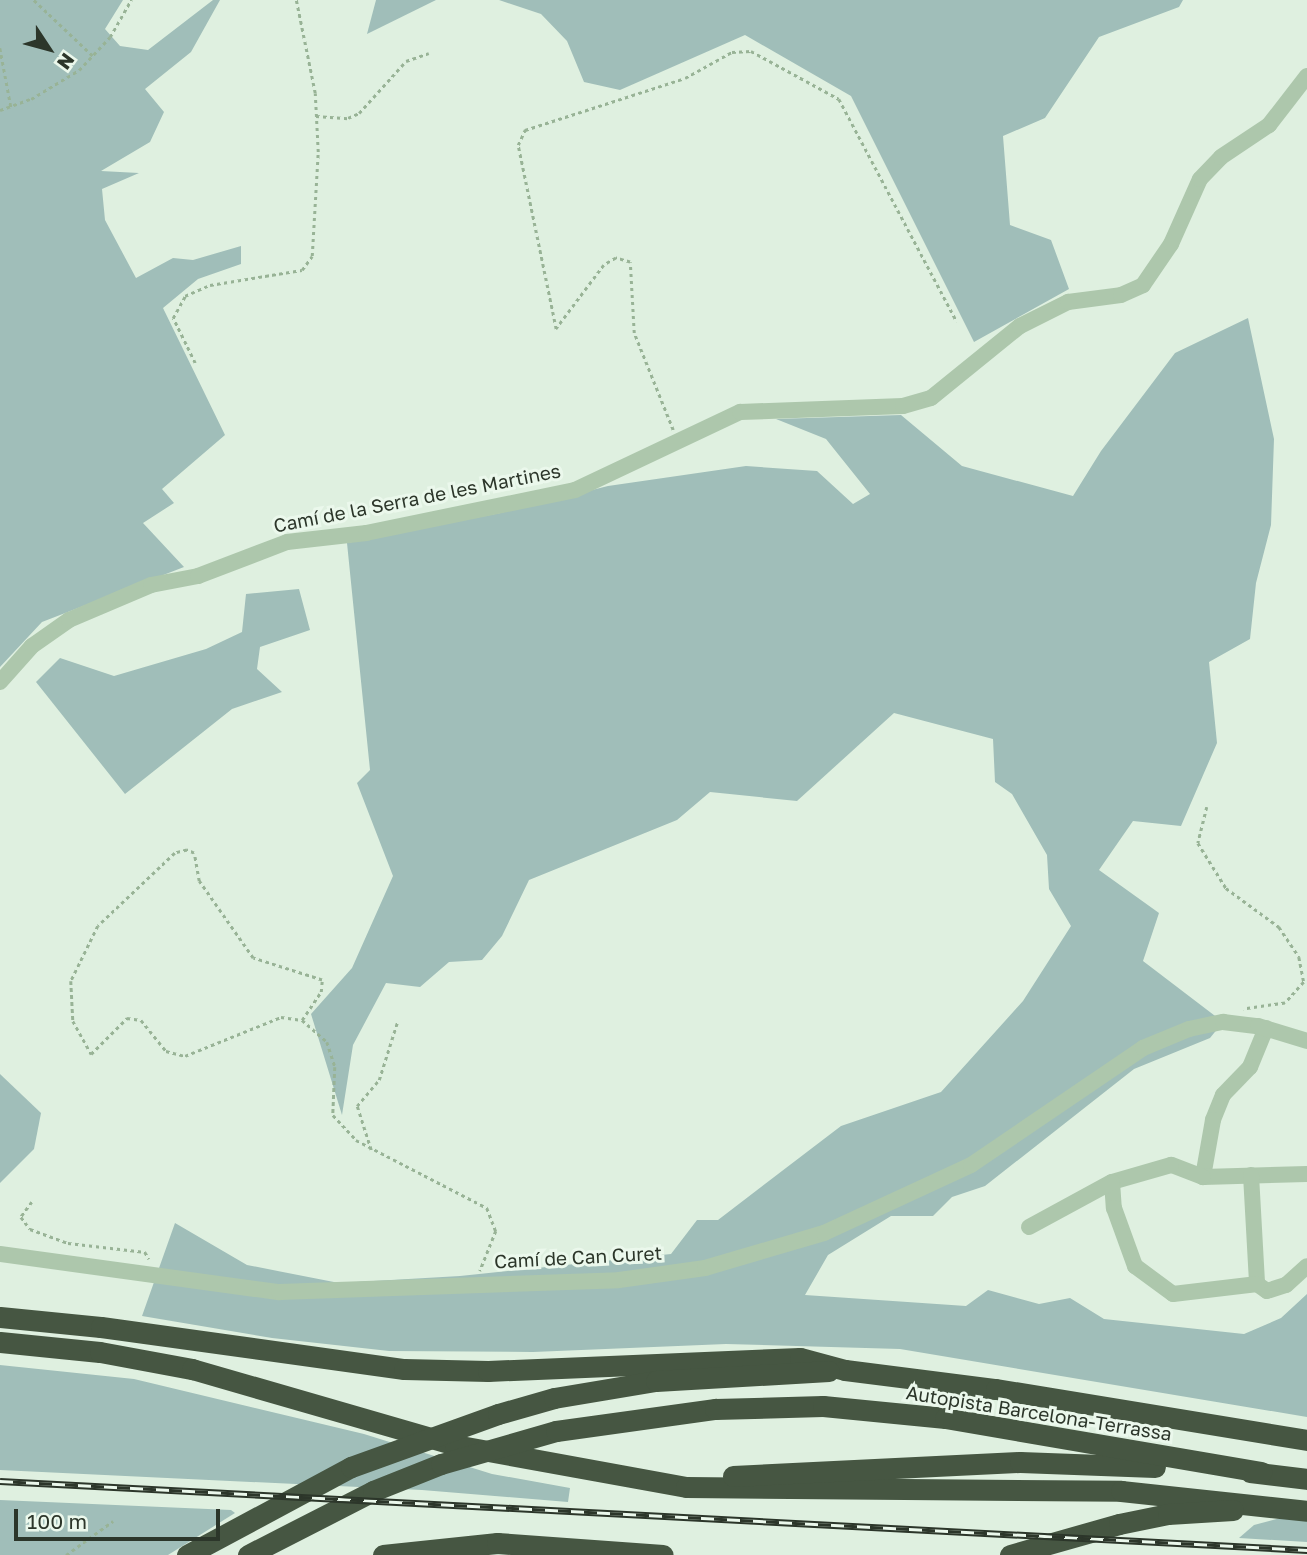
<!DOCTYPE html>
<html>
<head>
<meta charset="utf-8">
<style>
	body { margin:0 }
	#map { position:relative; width:1307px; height:1555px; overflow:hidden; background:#dff0e0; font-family:"Golos Text",sans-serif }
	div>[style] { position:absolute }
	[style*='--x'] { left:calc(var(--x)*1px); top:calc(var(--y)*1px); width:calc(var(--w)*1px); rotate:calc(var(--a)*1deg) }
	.green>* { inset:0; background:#a0beb9 }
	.path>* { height:2.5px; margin-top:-1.25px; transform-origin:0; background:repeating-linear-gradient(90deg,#98b396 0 3.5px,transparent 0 7px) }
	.minor>* { height:16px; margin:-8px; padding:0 8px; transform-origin:8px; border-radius:8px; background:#adc7ac }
	.highway>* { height:21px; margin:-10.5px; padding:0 10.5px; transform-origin:10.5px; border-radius:10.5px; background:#465642 }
	.rail>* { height:7px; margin-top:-3.5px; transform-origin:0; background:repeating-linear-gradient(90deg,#ebf8ec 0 13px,#2c362a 0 26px); box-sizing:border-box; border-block:2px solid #2c362a }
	span { translate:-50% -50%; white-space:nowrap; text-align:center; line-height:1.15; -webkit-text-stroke:6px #ebf8ec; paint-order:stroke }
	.street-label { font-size:19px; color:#2c362a }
	.north { position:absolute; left:14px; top:14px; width:70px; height:70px; -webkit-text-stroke:5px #ebf8ec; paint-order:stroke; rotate:126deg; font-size:19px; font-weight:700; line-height:28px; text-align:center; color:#2c362a }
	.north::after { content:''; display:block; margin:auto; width:24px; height:32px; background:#2c362a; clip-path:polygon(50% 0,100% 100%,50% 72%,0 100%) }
	.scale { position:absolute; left:14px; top:1509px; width:206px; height:32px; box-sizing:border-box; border:4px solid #2c362a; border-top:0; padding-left:9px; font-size:21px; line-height:24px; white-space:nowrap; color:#2c362a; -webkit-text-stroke:5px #ebf8ec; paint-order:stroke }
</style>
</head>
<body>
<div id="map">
	<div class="green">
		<i style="clip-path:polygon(0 0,123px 0,105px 29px,120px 46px,148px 50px,213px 0,220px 0,191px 52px,145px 89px,164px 112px,150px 142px,101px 171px,139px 173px,102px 189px,105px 220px,136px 278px,173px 258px,193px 260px,241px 246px,241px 264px,198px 279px,163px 308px,225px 435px,162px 489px,174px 503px,143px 523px,184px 567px,42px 622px,0 667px)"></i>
		<i style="clip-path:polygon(376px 0,436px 0,367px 34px)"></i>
		<i style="clip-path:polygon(499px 0,1183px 0,1179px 7px,1099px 37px,1045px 118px,1003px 136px,1010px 225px,1051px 240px,1069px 289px,974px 342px,851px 96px,745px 35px,620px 90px,584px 82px,567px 41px,541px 14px)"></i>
		<i style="clip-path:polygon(1248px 318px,1274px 439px,1271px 525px,1256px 583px,1250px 639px,1209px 662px,1217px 743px,1181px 826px,1133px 821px,1099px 870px,1159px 913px,1143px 961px,1223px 1022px,1210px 1038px,1134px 1069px,985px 1186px,952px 1197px,933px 1216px,891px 1216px,828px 1255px,805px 1295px,966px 1306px,988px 1290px,1039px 1304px,1070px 1298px,1104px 1319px,1244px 1334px,1281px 1318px,1307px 1294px,1307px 1417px,900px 1349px,726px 1344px,533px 1352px,389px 1351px,272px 1338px,142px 1316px,175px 1223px,247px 1265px,339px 1283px,460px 1276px,671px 1254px,697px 1220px,718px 1220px,841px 1126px,941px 1092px,1023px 1001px,1071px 926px,1049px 889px,1047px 855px,1012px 794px,995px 782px,993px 739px,894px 713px,797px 801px,710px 792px,677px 820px,529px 880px,502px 936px,482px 960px,449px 962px,420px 987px,386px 983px,353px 1045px,342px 1115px,311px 1014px,352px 968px,393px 876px,357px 783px,370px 770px,347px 543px,500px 513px,608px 486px,746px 466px,817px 471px,853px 504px,870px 494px,826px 439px,776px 419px,901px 415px,962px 466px,1073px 496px,1101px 451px,1175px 353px)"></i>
		<i style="clip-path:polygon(299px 589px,310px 630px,260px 647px,257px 669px,282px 692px,232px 709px,125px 794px,36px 682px,60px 658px,114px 676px,206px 649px,242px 632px,246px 594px)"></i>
		<i style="clip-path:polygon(0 1074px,41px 1113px,34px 1149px,0 1183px)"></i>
		<i style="clip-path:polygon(0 1365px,134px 1379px,364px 1434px,492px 1474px,570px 1488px,568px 1502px,422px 1490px,0 1470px)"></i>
		<i style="clip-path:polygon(0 1500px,231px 1510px,235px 1513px,168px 1555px,0 1555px)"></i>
		<i style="clip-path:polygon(1307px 1511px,1307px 1542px,1239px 1538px,1254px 1525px)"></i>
	</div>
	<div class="path">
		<i style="--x:34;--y:0;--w:81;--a:43.5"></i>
		<i style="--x:0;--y:48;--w:60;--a:79.4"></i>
		<i style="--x:0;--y:110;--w:33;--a:-20"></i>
		<i style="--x:31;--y:99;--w:56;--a:-31.1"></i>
		<i style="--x:79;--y:70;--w:45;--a:-46.8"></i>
		<i style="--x:110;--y:37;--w:43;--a:-60.4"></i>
		<i style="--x:316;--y:116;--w:32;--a:4"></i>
		<i style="--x:348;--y:118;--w:12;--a:-24"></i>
		<i style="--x:359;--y:113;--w:70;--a:-47.9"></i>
		<i style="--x:406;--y:61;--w:24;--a:-19"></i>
		<i style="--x:195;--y:363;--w:50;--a:-116.1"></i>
		<i style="--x:173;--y:318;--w:25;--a:-61"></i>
		<i style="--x:185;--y:296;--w:27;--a:-24"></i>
		<i style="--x:210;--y:285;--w:93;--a:-9.3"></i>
		<i style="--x:302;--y:270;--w:17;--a:-54"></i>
		<i style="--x:312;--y:256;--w:104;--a:-86.7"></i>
		<i style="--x:318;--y:152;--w:59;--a:-92.9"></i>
		<i style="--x:315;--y:93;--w:95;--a:-101.5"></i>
		<i style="--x:673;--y:430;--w:105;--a:-111.9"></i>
		<i style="--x:634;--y:333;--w:71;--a:-93.2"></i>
		<i style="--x:630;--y:262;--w:15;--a:-164"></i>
		<i style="--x:616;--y:258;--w:14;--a:150"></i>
		<i style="--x:604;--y:265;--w:80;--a:126.9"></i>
		<i style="--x:556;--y:329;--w:188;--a:-101.7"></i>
		<i style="--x:518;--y:145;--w:17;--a:-65"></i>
		<i style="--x:525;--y:130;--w:168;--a:-18"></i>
		<i style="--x:685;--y:78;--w:54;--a:-29"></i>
		<i style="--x:732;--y:52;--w:19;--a:-3"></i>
		<i style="--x:751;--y:51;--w:100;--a:28.6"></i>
		<i style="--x:839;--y:99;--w:252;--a:62.1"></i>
		<i style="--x:1207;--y:807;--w:37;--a:104"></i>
		<i style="--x:1198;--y:843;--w:53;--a:58.1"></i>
		<i style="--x:1226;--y:888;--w:66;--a:36.3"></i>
		<i style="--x:1279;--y:927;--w:36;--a:56"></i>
		<i style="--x:1299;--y:957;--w:25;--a:79"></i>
		<i style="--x:1304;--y:982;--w:28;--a:132"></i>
		<i style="--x:1285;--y:1003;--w:42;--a:171.9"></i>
		<i style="--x:302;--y:1020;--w:34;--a:-56"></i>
		<i style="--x:321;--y:992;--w:12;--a:-85"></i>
		<i style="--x:322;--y:980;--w:72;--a:-162.3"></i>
		<i style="--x:253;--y:958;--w:94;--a:-125"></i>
		<i style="--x:199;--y:881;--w:28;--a:-100"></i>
		<i style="--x:194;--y:853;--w:8;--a:-157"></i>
		<i style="--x:187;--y:850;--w:12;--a:166"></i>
		<i style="--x:175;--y:853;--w:106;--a:136.5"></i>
		<i style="--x:98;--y:926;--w:61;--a:116.1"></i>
		<i style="--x:71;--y:981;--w:40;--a:87.1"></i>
		<i style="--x:73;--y:1021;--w:38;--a:61"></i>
		<i style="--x:91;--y:1054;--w:51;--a:-45"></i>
		<i style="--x:127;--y:1018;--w:14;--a:8"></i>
		<i style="--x:141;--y:1020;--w:40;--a:51"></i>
		<i style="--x:166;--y:1051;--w:20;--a:15"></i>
		<i style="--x:185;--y:1056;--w:104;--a:-22.1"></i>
		<i style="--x:281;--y:1017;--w:21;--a:8"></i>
		<i style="--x:302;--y:1020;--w:33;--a:41"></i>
		<i style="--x:327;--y:1042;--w:26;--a:72"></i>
		<i style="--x:335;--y:1067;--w:48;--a:92.4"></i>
		<i style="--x:333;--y:1115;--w:34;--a:47"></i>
		<i style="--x:356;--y:1140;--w:148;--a:27.4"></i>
		<i style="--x:487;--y:1208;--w:25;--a:69"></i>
		<i style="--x:496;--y:1231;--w:43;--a:111.8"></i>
		<i style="--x:371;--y:1150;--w:46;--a:-107.7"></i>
		<i style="--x:357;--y:1106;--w:34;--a:-50"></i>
		<i style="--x:379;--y:1080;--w:60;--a:-72.5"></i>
		<i style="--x:32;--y:1202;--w:19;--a:126"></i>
		<i style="--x:21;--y:1217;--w:15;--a:53"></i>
		<i style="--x:30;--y:1229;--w:40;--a:20.2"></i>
		<i style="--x:68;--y:1243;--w:78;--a:6.7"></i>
		<i style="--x:145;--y:1252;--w:8;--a:60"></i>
		<i style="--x:66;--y:1555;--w:58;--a:-35.9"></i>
	</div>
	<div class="minor">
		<i style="--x:0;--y:682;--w:48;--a:-48.4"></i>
		<i style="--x:32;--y:646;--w:45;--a:-35.1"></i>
		<i style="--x:69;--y:620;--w:89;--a:-23.1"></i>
		<i style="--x:151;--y:585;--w:48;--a:-10.8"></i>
		<i style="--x:198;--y:576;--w:95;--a:-20.9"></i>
		<i style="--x:287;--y:542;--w:80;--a:-6.5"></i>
		<i style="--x:366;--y:533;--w:213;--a:-11.6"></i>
		<i style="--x:575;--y:490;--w:183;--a:-25.3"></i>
		<i style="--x:740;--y:412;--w:163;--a:-2.1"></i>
		<i style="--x:903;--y:406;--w:29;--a:-16"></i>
		<i style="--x:931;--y:398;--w:114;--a:-39"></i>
		<i style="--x:1020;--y:326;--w:54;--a:-26.6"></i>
		<i style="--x:1068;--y:302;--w:53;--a:-7.5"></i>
		<i style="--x:1121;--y:295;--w:24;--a:-24"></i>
		<i style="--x:1143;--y:285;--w:50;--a:-55.7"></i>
		<i style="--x:1171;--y:244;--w:71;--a:-66"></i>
		<i style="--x:1200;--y:179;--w:30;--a:-46"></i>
		<i style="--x:1221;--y:157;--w:58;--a:-33.7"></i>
		<i style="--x:1269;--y:125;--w:62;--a:-52.2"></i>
		<i style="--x:1266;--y:1028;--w:42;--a:112.3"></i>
		<i style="--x:1250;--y:1067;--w:39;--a:134"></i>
		<i style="--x:1223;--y:1095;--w:27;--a:112"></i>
		<i style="--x:1213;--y:1120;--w:58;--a:100"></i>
		<i style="--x:1203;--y:1177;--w:104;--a:-1.7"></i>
		<i style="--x:1251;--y:1175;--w:109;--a:86.8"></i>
		<i style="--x:1257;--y:1284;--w:12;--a:35"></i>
		<i style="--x:1267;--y:1291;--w:20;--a:-18"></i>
		<i style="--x:1286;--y:1285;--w:28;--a:-42"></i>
		<i style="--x:1203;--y:1177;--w:34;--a:-159"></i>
		<i style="--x:1171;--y:1165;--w:61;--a:163.9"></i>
		<i style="--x:1112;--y:1182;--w:26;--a:86"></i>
		<i style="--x:1114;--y:1208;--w:62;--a:70.1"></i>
		<i style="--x:1135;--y:1266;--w:47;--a:36.4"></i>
		<i style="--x:1173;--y:1294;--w:85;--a:-6.8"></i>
		<i style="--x:1029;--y:1227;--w:94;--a:-28.5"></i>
		<i style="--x:0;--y:1254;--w:282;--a:7.8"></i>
		<i style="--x:279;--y:1292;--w:340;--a:-2"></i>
		<i style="--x:619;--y:1280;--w:87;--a:-7.9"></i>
		<i style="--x:705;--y:1268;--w:124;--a:-16.4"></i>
		<i style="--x:824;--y:1233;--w:162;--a:-24.8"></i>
		<i style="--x:971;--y:1165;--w:208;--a:-34.2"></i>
		<i style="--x:1143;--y:1048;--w:50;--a:-22.4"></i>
		<i style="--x:1189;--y:1029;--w:35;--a:-12"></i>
		<i style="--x:1223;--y:1022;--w:35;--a:7"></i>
		<i style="--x:1258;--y:1026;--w:51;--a:17"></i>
	</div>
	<div class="highway">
		<i style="--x:0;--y:1317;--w:101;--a:5.7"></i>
		<i style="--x:101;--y:1327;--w:306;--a:7.9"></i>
		<i style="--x:404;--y:1369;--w:84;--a:1.4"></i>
		<i style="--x:488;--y:1371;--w:312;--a:-2.4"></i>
		<i style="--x:800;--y:1358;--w:47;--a:14.9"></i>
		<i style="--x:845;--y:1370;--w:152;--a:7.2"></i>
		<i style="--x:996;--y:1389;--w:315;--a:9.3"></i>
		<i style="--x:0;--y:1342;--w:100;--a:5.7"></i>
		<i style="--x:100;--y:1352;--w:94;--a:10.5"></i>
		<i style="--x:192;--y:1369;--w:274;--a:16.1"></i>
		<i style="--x:455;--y:1445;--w:235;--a:10.3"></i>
		<i style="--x:686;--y:1487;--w:435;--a:0.5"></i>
		<i style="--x:1121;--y:1491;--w:187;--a:6.1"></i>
		<i style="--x:1250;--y:1472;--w:57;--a:7"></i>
		<i style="--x:733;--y:1476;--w:287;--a:-2.8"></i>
		<i style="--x:1020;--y:1462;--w:135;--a:2.1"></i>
		<i style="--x:187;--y:1555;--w:186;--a:-28.2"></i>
		<i style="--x:351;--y:1467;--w:156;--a:-19.8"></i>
		<i style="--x:498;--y:1414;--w:58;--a:-15.9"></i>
		<i style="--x:554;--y:1398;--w:103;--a:-9.5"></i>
		<i style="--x:656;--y:1381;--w:173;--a:-3.3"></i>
		<i style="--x:248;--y:1555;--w:140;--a:-27.1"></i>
		<i style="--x:373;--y:1491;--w:73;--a:-21.7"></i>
		<i style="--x:441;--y:1464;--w:120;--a:-16"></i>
		<i style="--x:556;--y:1431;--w:161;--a:-7.9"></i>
		<i style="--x:715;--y:1409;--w:108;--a:-1.6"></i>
		<i style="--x:823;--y:1406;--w:123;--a:5.6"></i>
		<i style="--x:945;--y:1418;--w:321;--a:9.7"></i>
		<i style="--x:383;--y:1555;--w:115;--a:-6"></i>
		<i style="--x:497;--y:1543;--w:166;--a:4.1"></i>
		<i style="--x:1010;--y:1555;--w:113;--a:-15.9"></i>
		<i style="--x:1119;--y:1524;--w:50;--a:-11.5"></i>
		<i style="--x:1168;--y:1514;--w:65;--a:-3.5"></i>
	</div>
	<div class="rail">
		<i style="--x:0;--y:1481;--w:1309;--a:3.02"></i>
	</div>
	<div class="street-label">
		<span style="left:417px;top:498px;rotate:-11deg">Camí de la Serra de les Martines</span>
		<span style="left:578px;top:1257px;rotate:-3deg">Camí de Can Curet</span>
		<span style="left:1039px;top:1413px;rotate:9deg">Autopista Barcelona-Terrassa</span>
	</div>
	<div class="north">N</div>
	<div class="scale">100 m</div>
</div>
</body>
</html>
